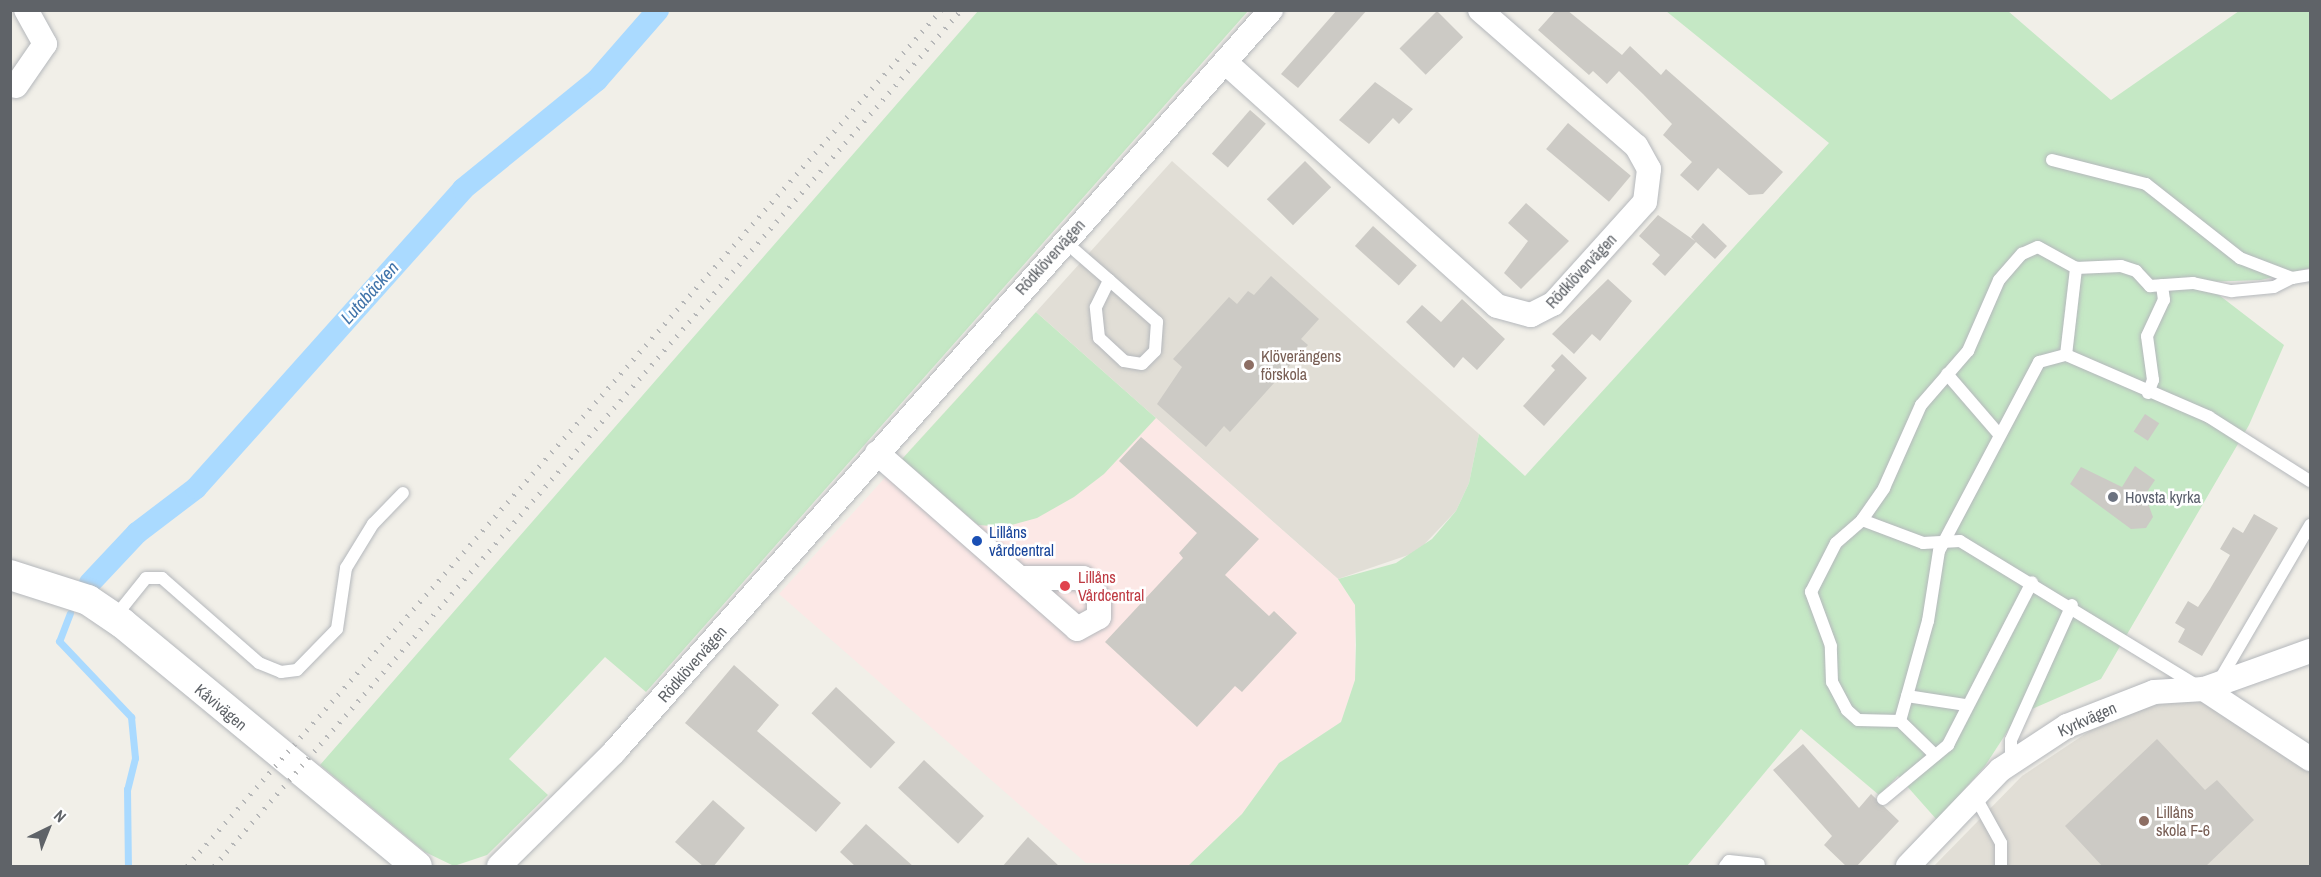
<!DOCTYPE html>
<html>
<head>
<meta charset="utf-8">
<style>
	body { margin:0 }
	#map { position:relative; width:2321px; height:877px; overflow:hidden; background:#f1efe8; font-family:"Archivo Narrow",sans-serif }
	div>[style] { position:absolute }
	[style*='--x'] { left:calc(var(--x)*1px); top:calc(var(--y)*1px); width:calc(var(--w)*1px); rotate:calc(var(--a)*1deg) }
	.education>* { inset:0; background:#e1ded6 }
	.medical>* { inset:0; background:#fce8e6 }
	.green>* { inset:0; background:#c5e8c5 }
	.stream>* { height:7px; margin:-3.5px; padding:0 3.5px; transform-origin:3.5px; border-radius:3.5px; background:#aadaff }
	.canal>* { height:22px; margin:-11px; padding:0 11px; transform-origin:11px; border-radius:11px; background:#aadaff }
	.building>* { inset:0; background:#cccac5; transform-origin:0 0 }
	.roads { filter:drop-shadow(0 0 2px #b5b8bc) drop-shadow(0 0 2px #b5b8bc) }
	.service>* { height:12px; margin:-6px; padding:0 6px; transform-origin:6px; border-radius:6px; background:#fff }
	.minor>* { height:24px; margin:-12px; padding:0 12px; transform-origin:12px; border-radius:12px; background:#fff }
	.tertiary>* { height:30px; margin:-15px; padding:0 15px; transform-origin:15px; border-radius:15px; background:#fff }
	.rail>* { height:4.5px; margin-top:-2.25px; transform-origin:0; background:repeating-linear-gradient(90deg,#b6b7b8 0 1.5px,transparent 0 9.5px) }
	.dots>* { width:16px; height:16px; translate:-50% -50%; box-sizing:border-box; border:3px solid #fff; border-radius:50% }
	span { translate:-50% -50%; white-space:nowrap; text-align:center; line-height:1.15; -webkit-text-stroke:5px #fff; paint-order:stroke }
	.street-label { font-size:16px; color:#5f6368 }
	.education-label { font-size:16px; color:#785e54 }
	.left { translate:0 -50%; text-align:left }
	.worship-label { font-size:16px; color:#5b616d }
	.transit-label { font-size:16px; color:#164399 }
	.health-label { font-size:16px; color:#be3a42 }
	.water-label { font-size:18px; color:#4174aa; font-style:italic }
	.frame { position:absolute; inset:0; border:12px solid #5f6368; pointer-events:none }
	.north { position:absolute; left:18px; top:799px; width:60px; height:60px; -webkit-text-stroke:4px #fff; paint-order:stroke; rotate:43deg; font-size:16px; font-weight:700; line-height:24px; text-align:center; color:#5f6368 }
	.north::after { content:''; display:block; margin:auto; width:21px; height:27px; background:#5f6368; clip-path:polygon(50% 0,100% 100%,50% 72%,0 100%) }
</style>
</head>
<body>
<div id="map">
	<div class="education">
		<i style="clip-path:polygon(1172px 161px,1479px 434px,1469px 483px,1456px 511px,1417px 552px,1338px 579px,1036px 312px)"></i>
		<i style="clip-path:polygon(2205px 696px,2310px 766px,2310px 866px,1934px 866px,2022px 776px,2118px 712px)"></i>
	</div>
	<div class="medical">
		<i style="clip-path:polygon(1036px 312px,1338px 579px,1355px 605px,1355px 680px,1341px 722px,1279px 763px,1242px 814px,1188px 866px,1086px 863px,779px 594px)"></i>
	</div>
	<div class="green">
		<i style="clip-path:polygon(978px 11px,1248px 11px,646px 692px,605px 657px,509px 759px,548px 795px,487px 855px,454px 866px,425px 852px,320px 765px)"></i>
		<i style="clip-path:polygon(1666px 11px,2008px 11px,2111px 100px,2239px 11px,2310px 11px,2310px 268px,2261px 280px,2202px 282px,2284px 345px,2249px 425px,2101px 679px,2018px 715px,1985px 766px,1937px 820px,1898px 776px,1879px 795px,1801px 729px,1687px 866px,1188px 866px,1242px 814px,1279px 763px,1341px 722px,1355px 680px,1356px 645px,1355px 605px,1338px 579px,1396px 563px,1432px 539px,1456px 511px,1469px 483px,1479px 434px,1525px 476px,1829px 143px)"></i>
		<i style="clip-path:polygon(1036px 312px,1156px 418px,1104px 474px,1074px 497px,1037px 518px,1004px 527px,978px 525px,902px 459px)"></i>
	</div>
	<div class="stream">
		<i style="--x:70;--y:613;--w:30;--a:111"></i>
		<i style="--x:59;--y:641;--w:105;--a:46.5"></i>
		<i style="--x:131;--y:717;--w:41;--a:84.4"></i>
		<i style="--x:135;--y:758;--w:32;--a:104"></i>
		<i style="--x:127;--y:789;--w:77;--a:89.3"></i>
	</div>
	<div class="canal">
		<i style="--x:90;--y:583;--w:69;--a:-46.8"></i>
		<i style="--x:137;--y:533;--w:74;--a:-37.3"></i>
		<i style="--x:196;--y:488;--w:401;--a:-48.2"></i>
		<i style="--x:463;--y:189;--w:173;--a:-39.1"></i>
		<i style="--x:597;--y:80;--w:93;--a:-48.9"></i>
	</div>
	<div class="building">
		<i style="clip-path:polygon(1337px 10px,1367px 10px,1298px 88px,1281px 74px)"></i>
		<i style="clip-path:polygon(1556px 10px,1567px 10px,1622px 55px,1630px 46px,1661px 75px,1666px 69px,1783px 172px,1763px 194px,1749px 195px,1718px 168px,1698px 191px,1680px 175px,1692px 162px,1663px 135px,1672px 124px,1643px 94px,1619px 71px,1607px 84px,1593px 71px,1589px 75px,1538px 30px)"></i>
		<i style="left:1437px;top:11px;width:37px;height:53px;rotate:45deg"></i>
		<i style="clip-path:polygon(1375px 82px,1413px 109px,1399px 124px,1393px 118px,1369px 144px,1339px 120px)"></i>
		<i style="left:1250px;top:110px;width:21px;height:58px;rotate:41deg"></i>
		<i style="left:1568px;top:123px;width:82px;height:34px;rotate:40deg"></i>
		<i style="left:1305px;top:161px;width:37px;height:54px;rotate:45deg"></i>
		<i style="clip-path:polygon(1526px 203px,1569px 241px,1521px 289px,1504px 273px,1528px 241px,1508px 223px)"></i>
		<i style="clip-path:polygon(1658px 215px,1695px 241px,1691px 237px,1703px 223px,1727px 246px,1715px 259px,1696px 242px,1665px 276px,1652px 264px,1660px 255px,1639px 236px)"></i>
		<i style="left:1373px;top:226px;width:59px;height:27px;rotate:42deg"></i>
		<i style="clip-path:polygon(1271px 276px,1319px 319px,1301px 339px,1308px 345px,1230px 432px,1224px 426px,1206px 447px,1157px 404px,1182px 367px,1173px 359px,1229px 297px,1237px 304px,1248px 291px,1254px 295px)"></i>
		<i style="clip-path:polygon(1608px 279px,1632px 301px,1600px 341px,1592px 334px,1574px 354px,1552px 334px)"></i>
		<i style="clip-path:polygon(1462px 299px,1505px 339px,1477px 370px,1463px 357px,1454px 368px,1406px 322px,1422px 305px,1441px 322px)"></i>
		<i style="clip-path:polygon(1562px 354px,1587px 378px,1544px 426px,1523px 406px,1555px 370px,1551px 366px)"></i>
		<i style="left:2145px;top:414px;width:17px;height:21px;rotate:33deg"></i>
		<i style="clip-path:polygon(1141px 437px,1259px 539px,1225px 575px,1269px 616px,1274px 611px,1297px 633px,1242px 692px,1235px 686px,1197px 727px,1105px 642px,1183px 558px,1179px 553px,1197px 533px,1119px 461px)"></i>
		<i style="clip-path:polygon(2135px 466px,2155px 480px,2145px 495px,2153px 517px,2146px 528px,2131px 529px,2070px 484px,2081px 467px,2122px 487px)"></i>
		<i style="clip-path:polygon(2254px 514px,2278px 528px,2202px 656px,2178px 642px,2185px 629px,2175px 623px,2188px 601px,2198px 607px,2210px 589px,2230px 555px,2220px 549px,2233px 527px,2243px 533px)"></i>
		<i style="clip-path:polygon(734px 665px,779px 705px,757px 731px,841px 803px,816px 832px,685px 723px)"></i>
		<i style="left:836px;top:687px;width:81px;height:36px;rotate:43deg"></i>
		<i style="clip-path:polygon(2157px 739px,2205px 790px,2217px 780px,2254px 820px,2205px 867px,2103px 867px,2065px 826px)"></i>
		<i style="clip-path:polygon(1803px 744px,1859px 808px,1871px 794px,1899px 821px,1856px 867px,1847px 867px,1824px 845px,1832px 836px,1773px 770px)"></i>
		<i style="left:924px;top:760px;width:82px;height:38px;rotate:43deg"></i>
		<i style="clip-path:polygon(713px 800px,745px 828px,713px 867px,704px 867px,675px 842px)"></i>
		<i style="clip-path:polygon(866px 824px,914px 867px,856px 867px,840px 852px)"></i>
		<i style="clip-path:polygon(1028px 837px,1060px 867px,1002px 867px)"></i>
	</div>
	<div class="roads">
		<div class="service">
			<i style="--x:2052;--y:160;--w:97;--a:14.3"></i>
			<i style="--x:2146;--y:184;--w:120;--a:38.2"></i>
			<i style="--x:2240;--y:258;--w:56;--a:21"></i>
			<i style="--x:2292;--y:278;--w:18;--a:-9"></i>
			<i style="--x:1064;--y:241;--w:60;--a:40.9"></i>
			<i style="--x:1109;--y:280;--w:64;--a:41.2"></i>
			<i style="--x:1157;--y:322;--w:29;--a:94"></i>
			<i style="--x:1155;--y:351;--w:18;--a:135"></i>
			<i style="--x:1142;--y:364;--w:18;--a:-171"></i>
			<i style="--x:1124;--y:361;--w:34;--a:-137"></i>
			<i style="--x:1099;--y:338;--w:31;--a:-96"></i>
			<i style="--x:1096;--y:307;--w:30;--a:-64"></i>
			<i style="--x:2066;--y:355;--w:88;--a:-83.4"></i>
			<i style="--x:1947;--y:374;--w:78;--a:49.2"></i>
			<i style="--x:2148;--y:393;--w:14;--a:-69"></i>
			<i style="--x:2153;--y:380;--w:44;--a:-97.8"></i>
			<i style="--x:2147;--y:336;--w:40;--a:-65"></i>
			<i style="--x:2164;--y:300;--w:15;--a:-98"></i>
			<i style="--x:1862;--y:520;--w:65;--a:20.7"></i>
			<i style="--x:1923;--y:543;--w:37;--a:-3"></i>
			<i style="--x:1960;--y:541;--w:279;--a:31.4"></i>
			<i style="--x:114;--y:618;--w:51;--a:-51.3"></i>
			<i style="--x:146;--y:578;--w:16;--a:0"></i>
			<i style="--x:162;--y:578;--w:129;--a:41.2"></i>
			<i style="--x:259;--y:663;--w:24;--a:22"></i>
			<i style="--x:281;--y:672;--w:16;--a:-7"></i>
			<i style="--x:297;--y:670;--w:57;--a:-45.7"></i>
			<i style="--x:337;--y:629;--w:62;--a:-81.6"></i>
			<i style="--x:346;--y:568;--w:52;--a:-58.5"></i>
			<i style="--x:373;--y:524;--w:43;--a:-45.9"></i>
			<i style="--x:2219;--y:681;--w:181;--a:-59.7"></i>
			<i style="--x:1907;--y:696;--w:60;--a:8.7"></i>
			<i style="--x:1900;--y:721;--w:42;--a:-178.6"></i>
			<i style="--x:1858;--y:720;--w:15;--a:-138"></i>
			<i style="--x:1847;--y:710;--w:32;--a:-118"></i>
			<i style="--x:1832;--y:682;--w:36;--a:-92"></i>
			<i style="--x:1831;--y:646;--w:58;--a:-110.3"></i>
			<i style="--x:1811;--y:592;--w:55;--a:-63"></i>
			<i style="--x:1836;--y:543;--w:35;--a:-41"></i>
			<i style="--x:1862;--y:520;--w:39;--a:-55"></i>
			<i style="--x:1884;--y:488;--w:91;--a:-66"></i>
			<i style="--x:1921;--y:405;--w:72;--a:-49"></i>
			<i style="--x:1968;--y:351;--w:77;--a:-66.4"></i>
			<i style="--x:1999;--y:280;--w:35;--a:-49"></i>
			<i style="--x:2022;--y:254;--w:17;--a:-24"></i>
			<i style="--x:2038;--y:247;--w:43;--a:28.9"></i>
			<i style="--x:2076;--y:268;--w:45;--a:-2.5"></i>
			<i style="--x:2121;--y:266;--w:16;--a:18"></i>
			<i style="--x:2136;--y:271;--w:21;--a:47"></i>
			<i style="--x:2150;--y:286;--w:43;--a:-4"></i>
			<i style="--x:2193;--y:283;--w:40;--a:12"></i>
			<i style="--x:2232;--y:291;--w:42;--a:-5.4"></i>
			<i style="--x:2274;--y:287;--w:20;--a:-27"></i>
			<i style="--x:1935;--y:755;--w:49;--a:-135.8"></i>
			<i style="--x:1900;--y:721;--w:104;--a:-74.4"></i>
			<i style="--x:1928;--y:621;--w:71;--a:-81.1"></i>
			<i style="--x:1939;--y:551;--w:214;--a:-62.1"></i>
			<i style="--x:2039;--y:362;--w:28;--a:-15"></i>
			<i style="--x:2066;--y:355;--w:156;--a:23.4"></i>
			<i style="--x:2209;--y:417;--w:120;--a:32.4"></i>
			<i style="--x:2011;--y:762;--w:22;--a:-90"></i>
			<i style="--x:2011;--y:740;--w:148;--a:-65.7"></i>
			<i style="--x:1975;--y:796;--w:54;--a:61"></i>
			<i style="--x:2001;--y:843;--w:23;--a:90"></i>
			<i style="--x:1883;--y:799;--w:85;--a:-39.7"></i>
			<i style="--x:1948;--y:745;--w:183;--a:-62.7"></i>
			<i style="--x:1725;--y:866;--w:6;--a:-51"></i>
			<i style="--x:1729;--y:861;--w:30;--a:6"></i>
		</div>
		<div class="minor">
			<i style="--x:1225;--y:62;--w:365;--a:41.9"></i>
			<i style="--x:1497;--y:306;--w:35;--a:15"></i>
			<i style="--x:1531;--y:315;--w:25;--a:-27"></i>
			<i style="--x:1553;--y:304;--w:137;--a:-48"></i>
			<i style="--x:1645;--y:202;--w:33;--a:-83"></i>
			<i style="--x:1649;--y:169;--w:26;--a:-119"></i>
			<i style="--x:1636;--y:146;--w:207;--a:-138.9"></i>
			<i style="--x:16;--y:86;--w:51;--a:-55.4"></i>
			<i style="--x:45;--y:44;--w:39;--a:-119"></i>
			<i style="--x:877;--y:453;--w:266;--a:41.3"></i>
			<i style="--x:1077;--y:629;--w:25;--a:-29"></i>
			<i style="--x:1099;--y:617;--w:18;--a:-90"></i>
			<i style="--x:1099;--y:599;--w:26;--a:-127"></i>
			<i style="--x:1083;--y:578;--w:63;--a:180"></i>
			<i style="--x:2204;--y:689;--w:127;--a:33.4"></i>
			<i style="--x:499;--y:866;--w:162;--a:-44.7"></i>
			<i style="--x:614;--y:752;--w:991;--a:-48.48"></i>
			<i style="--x:1908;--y:866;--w:133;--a:-46.2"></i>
			<i style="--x:2000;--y:770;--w:80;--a:-33.3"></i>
			<i style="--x:2067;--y:726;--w:93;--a:-21.3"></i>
			<i style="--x:2154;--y:692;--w:50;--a:-3.4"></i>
			<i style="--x:2204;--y:689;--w:113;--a:-19.7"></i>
		</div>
		<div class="tertiary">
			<i style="--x:10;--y:575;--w:82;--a:17.8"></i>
			<i style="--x:88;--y:600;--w:41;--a:34.1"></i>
			<i style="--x:122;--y:623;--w:382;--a:39.5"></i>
		</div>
	</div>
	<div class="rail">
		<i style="--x:187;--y:866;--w:1141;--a:-48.63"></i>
		<i style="--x:214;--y:866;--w:1136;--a:-48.89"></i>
	</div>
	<div class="dots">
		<i style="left:1249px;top:365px;background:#8d6e63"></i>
		<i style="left:2113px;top:497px;background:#6b7280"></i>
		<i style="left:977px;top:541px;background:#1a4fb4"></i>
		<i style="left:1065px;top:586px;background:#e0444e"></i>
		<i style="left:2144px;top:821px;background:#8d6e63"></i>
	</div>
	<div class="street-label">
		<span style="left:1050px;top:257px;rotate:-48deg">Rödklövervägen</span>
		<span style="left:1581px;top:271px;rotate:-47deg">Rödklövervägen</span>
		<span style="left:692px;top:664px;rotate:-49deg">Rödklövervägen</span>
		<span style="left:221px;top:707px;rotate:40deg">Kåvivägen</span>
		<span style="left:2087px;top:719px;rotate:-24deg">Kyrkvägen</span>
	</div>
	<div class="education-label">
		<span class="left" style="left:1261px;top:365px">Klöverängens<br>förskola</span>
		<span class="left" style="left:2156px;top:821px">Lillåns<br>skola F-6</span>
	</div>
	<div class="worship-label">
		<span class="left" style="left:2125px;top:497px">Hovsta kyrka</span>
	</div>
	<div class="transit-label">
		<span class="left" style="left:989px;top:541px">Lillåns<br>vårdcentral</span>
	</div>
	<div class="health-label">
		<span class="left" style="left:1078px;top:586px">Lillåns<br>Vårdcentral</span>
	</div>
	<div class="water-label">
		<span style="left:370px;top:293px;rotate:-48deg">Lutabäcken</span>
	</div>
	<div class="frame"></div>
	<div class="north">N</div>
</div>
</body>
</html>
